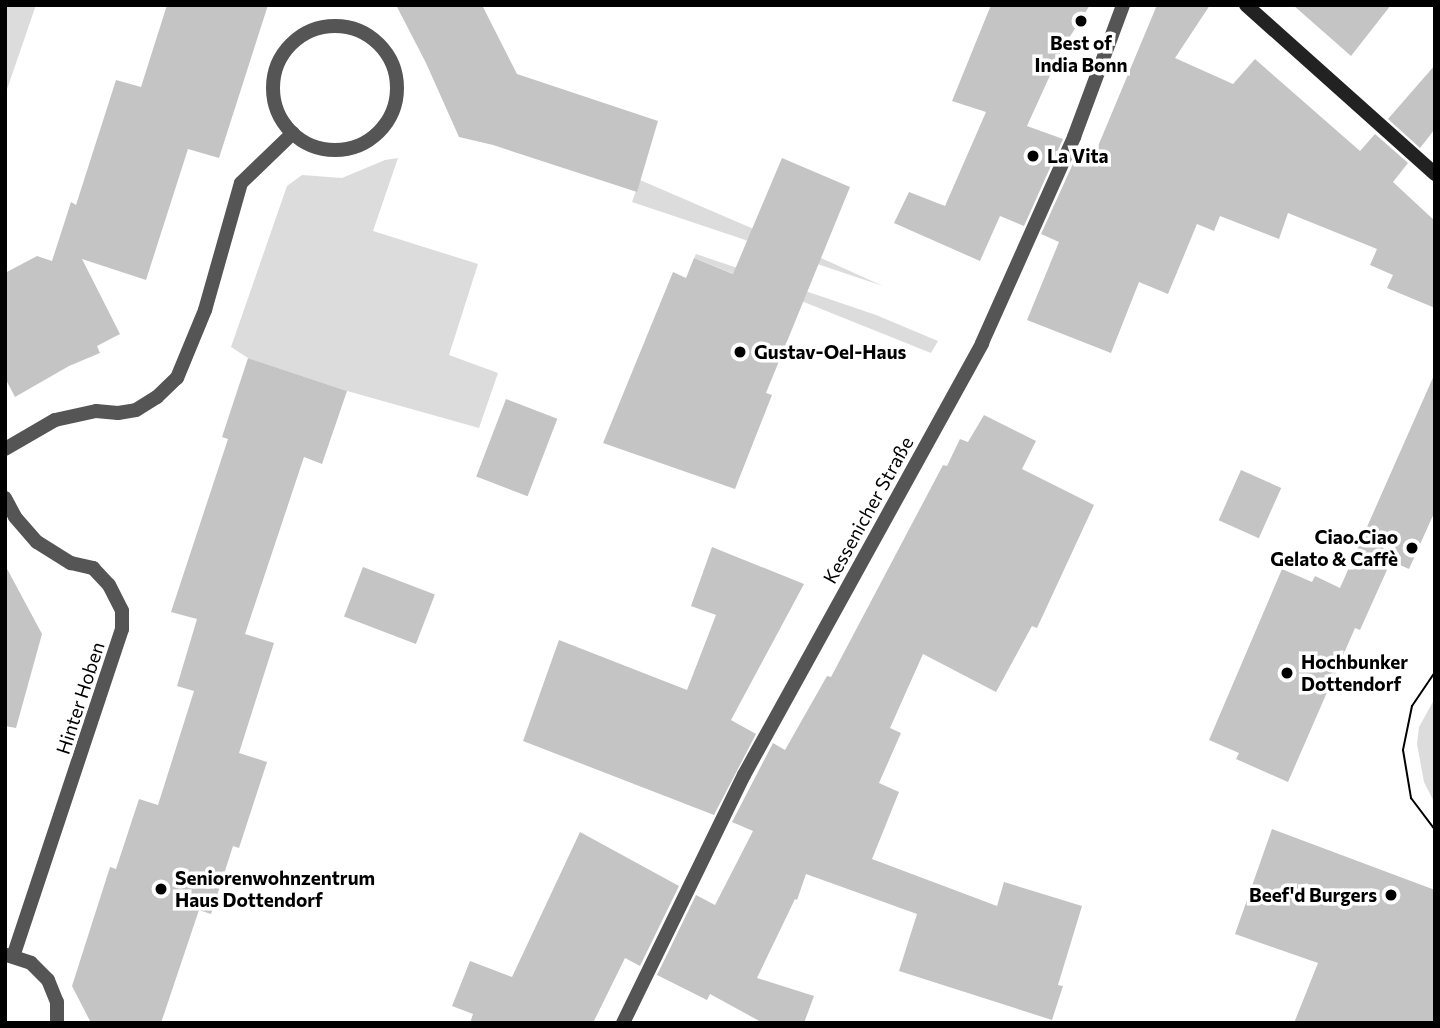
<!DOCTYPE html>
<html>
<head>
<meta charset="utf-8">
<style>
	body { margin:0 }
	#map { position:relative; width:1440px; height:1028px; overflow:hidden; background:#fff; font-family:Commissioner,sans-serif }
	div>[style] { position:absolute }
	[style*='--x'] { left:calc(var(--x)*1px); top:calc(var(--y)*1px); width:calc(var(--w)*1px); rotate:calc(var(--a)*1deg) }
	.green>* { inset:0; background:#dcdcdc }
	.building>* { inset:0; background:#c4c4c4; transform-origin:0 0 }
	.street>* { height:14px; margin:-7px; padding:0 7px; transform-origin:7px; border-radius:7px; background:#555 }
	.street>.ring { margin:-7px; padding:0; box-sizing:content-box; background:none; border:14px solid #555; border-radius:50% }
	.secondary>* { height:14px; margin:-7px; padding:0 7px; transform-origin:7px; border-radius:7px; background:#222 }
	.tram>* { height:2px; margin:-1px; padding:0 1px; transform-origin:1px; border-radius:1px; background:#000 }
	.dots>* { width:19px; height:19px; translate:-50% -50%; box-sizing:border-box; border:4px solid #fff; border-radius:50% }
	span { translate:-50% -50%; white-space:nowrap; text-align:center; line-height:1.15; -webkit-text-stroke:7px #fff; paint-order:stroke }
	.poi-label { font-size:19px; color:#000; font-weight:700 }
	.left { translate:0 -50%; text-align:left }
	.right { translate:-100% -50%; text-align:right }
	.street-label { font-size:19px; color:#000 }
	.frame { position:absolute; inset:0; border:7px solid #000; pointer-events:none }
</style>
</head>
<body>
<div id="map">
	<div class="green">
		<i style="clip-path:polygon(5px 5px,36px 5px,5px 95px)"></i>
		<i style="clip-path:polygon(398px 158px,373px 231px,478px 264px,449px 355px,498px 373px,479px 428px,347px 391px,248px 358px,231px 347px,287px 186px,302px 175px,342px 178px,385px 160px)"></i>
		<i style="clip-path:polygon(640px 180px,821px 258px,883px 286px,632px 202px)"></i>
		<i style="clip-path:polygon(696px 254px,876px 315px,938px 341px,931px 353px,694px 258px)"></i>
		<i style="clip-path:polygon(1435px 698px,1435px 804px,1424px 782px,1417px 744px,1419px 727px)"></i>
	</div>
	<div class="building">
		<i style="clip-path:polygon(167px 5px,268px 5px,219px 158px,188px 149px,146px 280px,82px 259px,120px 334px,97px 346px,100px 353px,69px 366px,15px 397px,5px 378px,5px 273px,37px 256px,52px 261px,71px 202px,76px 205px,116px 80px,141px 87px)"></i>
		<i style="clip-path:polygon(396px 5px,482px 5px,517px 74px,658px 121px,637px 192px,493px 145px,459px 137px,426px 63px)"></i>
		<i style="clip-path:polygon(991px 5px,1090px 5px,1062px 49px,1027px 126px,1063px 139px,1024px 226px,1000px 216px,980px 261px,894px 223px,909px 192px,945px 206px,986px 112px,952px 101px)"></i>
		<i style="clip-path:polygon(1157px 5px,1210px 5px,1175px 58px,1233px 84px,1255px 59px,1360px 151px,1375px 134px,1408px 163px,1393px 182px,1435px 221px,1435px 308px,1387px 288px,1393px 275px,1370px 265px,1377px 249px,1288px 213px,1279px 239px,1220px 216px,1214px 231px,1197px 224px,1168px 294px,1139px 282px,1111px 353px,1027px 320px,1059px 242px,1041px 234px,1081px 146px,1096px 151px)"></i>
		<i style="clip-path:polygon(1293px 5px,1391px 5px,1351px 56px)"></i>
		<i style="clip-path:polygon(1435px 65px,1435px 129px,1420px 148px,1388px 119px)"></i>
		<i style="clip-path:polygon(782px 158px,850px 187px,766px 393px,772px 395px,735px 489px,603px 443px,673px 272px,686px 278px,694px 258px,733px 274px)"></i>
		<i style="clip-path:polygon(248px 358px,347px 391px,322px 464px,304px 457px,245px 634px,274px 643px,239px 753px,267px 762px,239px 848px,233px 846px,211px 914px,199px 910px,161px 1023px,91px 1023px,72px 986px,110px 867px,116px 869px,139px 799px,158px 805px,194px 691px,177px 686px,197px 619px,171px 612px,228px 439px,222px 437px)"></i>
		<i style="clip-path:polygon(1435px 373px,1435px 511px,1409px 569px,1391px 561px,1360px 630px,1355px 628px,1288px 782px,1236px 759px,1239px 753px,1209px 740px,1282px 569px,1312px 582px,1315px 576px,1340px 588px)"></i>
		<i style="left:506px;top:399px;width:55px;height:83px;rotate:21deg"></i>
		<i style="clip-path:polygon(984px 415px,1036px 441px,1022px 469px,1094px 505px,1037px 628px,1032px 626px,996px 692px,923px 654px,890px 728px,901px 733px,879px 783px,899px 792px,872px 859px,997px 906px,1004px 882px,1082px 906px,1058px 985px,1063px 986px,1052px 1020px,899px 971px,917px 914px,806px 874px,797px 900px,795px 899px,757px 978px,814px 996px,804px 1023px,763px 1023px,710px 994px,707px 1000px,657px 975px,696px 895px,715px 905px,753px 831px,732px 822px,773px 743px,785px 750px,827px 676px,831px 677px,943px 465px,947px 466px,960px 439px,968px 442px)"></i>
		<i style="left:1241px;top:470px;width:44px;height:55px;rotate:24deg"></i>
		<i style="clip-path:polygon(712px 547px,804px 584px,731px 720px,756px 734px,714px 815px,523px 741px,559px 640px,687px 690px,716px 615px,691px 606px)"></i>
		<i style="clip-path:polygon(5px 565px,42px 634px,16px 728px,5px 726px)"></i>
		<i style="left:363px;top:567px;width:77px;height:53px;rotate:21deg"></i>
		<i style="clip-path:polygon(1272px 829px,1435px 890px,1435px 1023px,1294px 1023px,1318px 963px,1235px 934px)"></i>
		<i style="clip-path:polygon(580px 832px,679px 886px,640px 966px,625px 958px,593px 1023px,470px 1023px,473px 1014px,452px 1006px,470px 961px,512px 977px)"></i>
	</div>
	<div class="street">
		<i class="ring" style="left:273px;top:26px;width:110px;height:110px"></i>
		<i style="--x:5;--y:449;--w:58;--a:-30.1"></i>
		<i style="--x:55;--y:420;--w:42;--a:-12.4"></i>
		<i style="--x:96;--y:411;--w:22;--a:5"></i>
		<i style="--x:118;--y:413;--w:18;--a:-9"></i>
		<i style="--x:136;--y:410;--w:25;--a:-32"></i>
		<i style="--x:157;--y:397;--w:28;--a:-44"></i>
		<i style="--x:177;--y:378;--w:74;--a:-67.6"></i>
		<i style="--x:205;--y:310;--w:132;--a:-74.2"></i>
		<i style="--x:241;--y:183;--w:72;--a:-43.9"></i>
		<i style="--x:5;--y:498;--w:21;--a:62"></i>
		<i style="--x:15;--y:517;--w:33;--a:49"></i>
		<i style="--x:37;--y:542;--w:40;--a:32"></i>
		<i style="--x:71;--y:563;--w:23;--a:13"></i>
		<i style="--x:93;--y:568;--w:23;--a:47"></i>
		<i style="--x:109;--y:585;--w:29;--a:63"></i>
		<i style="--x:122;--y:611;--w:18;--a:90"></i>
		<i style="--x:122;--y:629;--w:345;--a:108.4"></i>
		<i style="--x:7;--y:955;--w:25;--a:18"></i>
		<i style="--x:31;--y:963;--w:24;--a:45"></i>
		<i style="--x:48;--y:980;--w:24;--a:68"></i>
		<i style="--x:57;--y:1002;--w:21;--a:90"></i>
		<i style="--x:623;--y:1023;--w:276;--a:-64"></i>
		<i style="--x:744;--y:775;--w:493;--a:-61.1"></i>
		<i style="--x:982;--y:343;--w:226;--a:-65.9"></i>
		<i style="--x:1074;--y:137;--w:141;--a:-69.6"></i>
	</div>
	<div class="secondary">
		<i style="--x:1246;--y:5;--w:254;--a:41.8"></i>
	</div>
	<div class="tram">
		<i style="--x:1435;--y:672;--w:41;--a:124.1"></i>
		<i style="--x:1412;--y:706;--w:45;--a:101.6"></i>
		<i style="--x:1403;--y:750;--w:49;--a:80.5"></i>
		<i style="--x:1411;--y:798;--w:40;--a:53"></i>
	</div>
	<div class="dots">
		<i style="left:1081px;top:21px;background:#000"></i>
		<i style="left:1033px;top:156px;background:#000"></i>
		<i style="left:740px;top:352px;background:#000"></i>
		<i style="left:1412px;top:548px;background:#000"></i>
		<i style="left:1287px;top:673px;background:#000"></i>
		<i style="left:161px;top:889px;background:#000"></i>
		<i style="left:1391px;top:895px;background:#000"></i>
	</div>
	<div class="poi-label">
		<span style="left:1081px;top:54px">Best of<br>India Bonn</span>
		<span class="left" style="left:1047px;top:156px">La Vita</span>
		<span class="left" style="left:754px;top:352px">Gustav-Oel-Haus</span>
		<span class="right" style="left:1398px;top:548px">Ciao.Ciao<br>Gelato &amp; Caffè</span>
		<span class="left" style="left:1301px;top:673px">Hochbunker<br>Dottendorf</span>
		<span class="left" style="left:175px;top:889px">Seniorenwohnzentrum<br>Haus Dottendorf</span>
		<span class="right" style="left:1377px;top:895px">Beef'd Burgers</span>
	</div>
	<div class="street-label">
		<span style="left:868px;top:510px;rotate:-61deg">Kessenicher Straße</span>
		<span style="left:80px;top:698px;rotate:-72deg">Hinter Hoben</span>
	</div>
	<div class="frame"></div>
</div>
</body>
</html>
